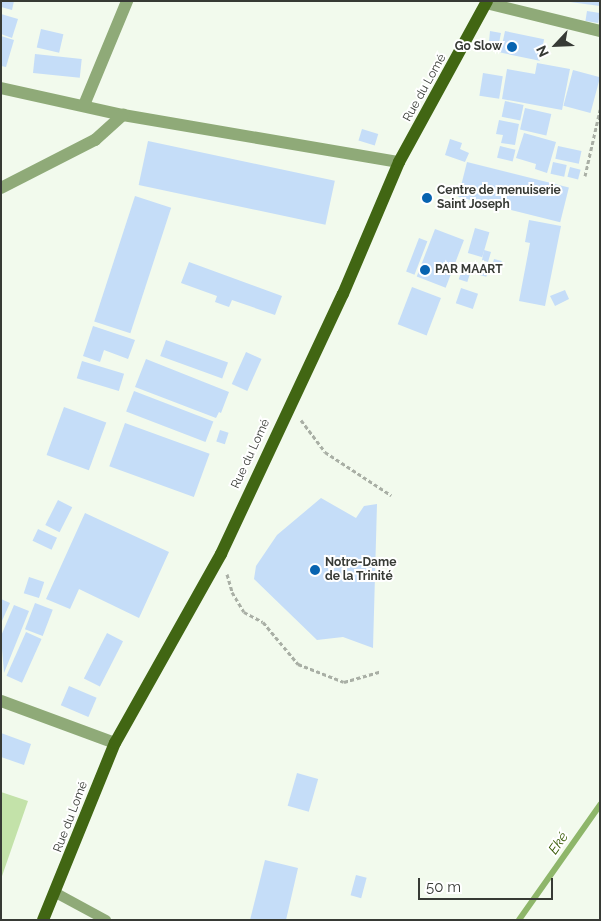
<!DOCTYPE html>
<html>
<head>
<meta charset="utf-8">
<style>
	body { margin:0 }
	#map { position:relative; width:601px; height:921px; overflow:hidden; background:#f2faed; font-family:Raleway,sans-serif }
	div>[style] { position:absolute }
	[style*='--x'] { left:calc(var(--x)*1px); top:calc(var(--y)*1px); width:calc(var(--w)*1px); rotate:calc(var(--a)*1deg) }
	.green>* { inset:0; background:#c3e2a9 }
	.stream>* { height:5.5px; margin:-2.75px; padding:0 2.75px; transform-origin:2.75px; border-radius:2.75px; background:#8eb66a }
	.building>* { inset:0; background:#c5ddf8; transform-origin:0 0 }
	.path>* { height:3px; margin-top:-1.5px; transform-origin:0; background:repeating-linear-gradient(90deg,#a9afa5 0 4px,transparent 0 6.5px) }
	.service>* { height:10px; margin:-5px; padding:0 5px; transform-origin:5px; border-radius:5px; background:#8faa78 }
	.minor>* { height:12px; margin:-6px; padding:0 6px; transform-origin:6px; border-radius:6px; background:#8faa78 }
	.primary>* { height:12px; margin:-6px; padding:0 6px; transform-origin:6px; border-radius:6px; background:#416613 }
	.dots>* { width:14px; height:14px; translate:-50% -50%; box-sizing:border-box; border:2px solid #fff; border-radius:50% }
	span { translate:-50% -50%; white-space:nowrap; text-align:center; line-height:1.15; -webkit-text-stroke:4px #fff; paint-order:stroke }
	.poi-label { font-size:12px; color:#373a35; font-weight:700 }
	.right { translate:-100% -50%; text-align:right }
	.left { translate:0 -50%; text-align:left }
	.street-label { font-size:12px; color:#373a35 }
	.water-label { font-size:14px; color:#355802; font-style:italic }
	.frame { position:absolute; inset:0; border:2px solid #373a35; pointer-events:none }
	.north { position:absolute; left:531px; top:20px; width:50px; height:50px; -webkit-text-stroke:4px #fff; paint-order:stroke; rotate:245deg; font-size:14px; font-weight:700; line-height:20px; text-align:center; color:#373a35 }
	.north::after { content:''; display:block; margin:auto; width:18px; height:22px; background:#373a35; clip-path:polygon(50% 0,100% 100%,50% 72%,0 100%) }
	.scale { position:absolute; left:418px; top:878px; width:135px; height:22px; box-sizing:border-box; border:2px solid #373a35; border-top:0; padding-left:6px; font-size:15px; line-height:18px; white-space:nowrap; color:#373a35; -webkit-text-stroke:4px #fff; paint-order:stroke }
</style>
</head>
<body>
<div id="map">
	<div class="green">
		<i style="clip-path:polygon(1px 792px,28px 801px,1px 879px)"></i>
	</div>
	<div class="stream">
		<i style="--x:519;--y:920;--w:141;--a:-54.8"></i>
	</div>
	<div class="building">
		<i style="clip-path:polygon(1px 1px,14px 1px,12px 10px,1px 7px)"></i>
		<i style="clip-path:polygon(570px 1px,600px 1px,600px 6px,570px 2px)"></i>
		<i style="left:587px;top:11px;width:13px;height:10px;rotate:9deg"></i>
		<i style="clip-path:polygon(1px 14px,18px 19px,12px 38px,1px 34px)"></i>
		<i style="left:41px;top:29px;width:23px;height:19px;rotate:13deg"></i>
		<i style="clip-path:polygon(490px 31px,501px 33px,499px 43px,489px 42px)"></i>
		<i style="left:505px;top:31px;width:40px;height:22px;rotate:12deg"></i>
		<i style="clip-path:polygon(1px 36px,14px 40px,6px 67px,1px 66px)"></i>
		<i style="left:35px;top:54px;width:47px;height:19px;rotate:6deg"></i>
		<i style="clip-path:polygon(537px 63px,570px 69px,562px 110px,502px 99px,507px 69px,535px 74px)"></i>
		<i style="left:573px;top:70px;width:28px;height:37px;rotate:15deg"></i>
		<i style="left:483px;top:73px;width:20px;height:23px;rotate:9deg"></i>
		<i style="left:505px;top:101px;width:19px;height:16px;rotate:12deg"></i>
		<i style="left:525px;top:108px;width:27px;height:22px;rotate:13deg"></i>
		<i style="clip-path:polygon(499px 120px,519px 124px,515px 145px,501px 143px,503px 135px,496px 134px)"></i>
		<i style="left:362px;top:129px;width:17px;height:12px;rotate:17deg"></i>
		<i style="clip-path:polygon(524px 133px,556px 142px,547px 173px,535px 169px,536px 164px,516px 158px)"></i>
		<i style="clip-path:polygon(450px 139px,462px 143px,460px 149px,469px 153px,465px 162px,445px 155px)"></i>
		<i style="left:148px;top:141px;width:191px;height:45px;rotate:12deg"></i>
		<i style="left:500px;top:146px;width:16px;height:12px;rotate:14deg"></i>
		<i style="left:558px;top:146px;width:24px;height:13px;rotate:12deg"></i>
		<i style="left:467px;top:162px;width:105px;height:36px;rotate:14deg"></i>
		<i style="left:553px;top:162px;width:14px;height:12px;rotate:12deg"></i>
		<i style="left:570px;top:167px;width:11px;height:10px;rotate:15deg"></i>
		<i style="left:135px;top:196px;width:38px;height:132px;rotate:18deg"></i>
		<i style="clip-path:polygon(529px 220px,561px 226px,545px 306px,519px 301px,530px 243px,525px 242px)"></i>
		<i style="left:475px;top:228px;width:15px;height:26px;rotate:16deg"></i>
		<i style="left:435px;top:229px;width:31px;height:51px;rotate:21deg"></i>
		<i style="left:419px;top:238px;width:9px;height:36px;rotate:21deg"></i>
		<i style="clip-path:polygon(484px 250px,491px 252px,488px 262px,482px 260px)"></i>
		<i style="left:494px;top:259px;width:8px;height:14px;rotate:14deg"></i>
		<i style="clip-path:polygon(189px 262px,282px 296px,275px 315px,232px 300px,229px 307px,215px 302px,217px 296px,181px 283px)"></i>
		<i style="left:464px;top:263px;width:9px;height:17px;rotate:18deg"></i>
		<i style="left:481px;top:265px;width:8px;height:10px;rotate:14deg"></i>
		<i style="left:412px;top:287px;width:31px;height:40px;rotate:21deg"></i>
		<i style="left:461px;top:288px;width:18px;height:16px;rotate:19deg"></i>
		<i style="clip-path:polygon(565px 290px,569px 299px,555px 306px,550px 296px)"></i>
		<i style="clip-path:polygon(93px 326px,135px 340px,128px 359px,104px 350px,100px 362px,83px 356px)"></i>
		<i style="left:166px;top:340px;width:66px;height:17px;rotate:20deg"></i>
		<i style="left:246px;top:352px;width:17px;height:35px;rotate:24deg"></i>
		<i style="clip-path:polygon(146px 359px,229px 392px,221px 413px,219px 412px,216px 418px,135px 387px)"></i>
		<i style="left:82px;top:361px;width:44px;height:18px;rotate:17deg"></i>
		<i style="left:134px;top:391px;width:85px;height:22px;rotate:21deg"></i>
		<i style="left:64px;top:407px;width:45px;height:51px;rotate:20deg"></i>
		<i style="left:125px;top:423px;width:90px;height:46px;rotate:20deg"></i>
		<i style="left:220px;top:430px;width:9px;height:12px;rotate:18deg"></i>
		<i style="clip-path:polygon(321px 498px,356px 518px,364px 506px,377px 504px,373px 648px,343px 637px,317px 640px,254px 579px,256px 566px,277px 535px)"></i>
		<i style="left:58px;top:500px;width:16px;height:28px;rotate:27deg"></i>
		<i style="clip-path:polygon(85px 513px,169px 552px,139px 618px,79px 589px,70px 609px,46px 599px)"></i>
		<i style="left:38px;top:529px;width:21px;height:13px;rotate:25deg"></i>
		<i style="left:29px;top:577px;width:16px;height:17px;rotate:18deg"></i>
		<i style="clip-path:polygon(1px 599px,10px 603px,1px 623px)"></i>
		<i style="left:35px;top:603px;width:19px;height:28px;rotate:21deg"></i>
		<i style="clip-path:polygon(14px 605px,29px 611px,4px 673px,1px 636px)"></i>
		<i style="left:26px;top:632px;width:17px;height:48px;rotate:24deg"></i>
		<i style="left:107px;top:633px;width:18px;height:51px;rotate:27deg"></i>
		<i style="left:69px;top:686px;width:30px;height:21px;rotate:23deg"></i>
		<i style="clip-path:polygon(1px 733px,31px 744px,24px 765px,1px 757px)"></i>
		<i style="left:297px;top:773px;width:22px;height:34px;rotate:16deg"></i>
		<i style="clip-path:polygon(265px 860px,298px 868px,286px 920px,250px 920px)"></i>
		<i style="left:356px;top:875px;width:11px;height:21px;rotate:15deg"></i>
	</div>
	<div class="path">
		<i style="--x:585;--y:176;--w:68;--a:-77.2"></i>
		<i style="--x:301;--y:420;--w:40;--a:53"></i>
		<i style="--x:325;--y:452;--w:79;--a:33.1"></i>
		<i style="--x:227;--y:574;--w:19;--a:74"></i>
		<i style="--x:232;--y:592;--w:23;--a:59"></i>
		<i style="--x:244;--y:612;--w:21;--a:28"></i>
		<i style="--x:263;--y:622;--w:55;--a:50.2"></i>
		<i style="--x:298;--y:664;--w:49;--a:21.4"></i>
		<i style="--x:344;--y:682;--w:37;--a:-16"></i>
	</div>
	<div class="service">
		<i style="--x:56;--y:893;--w:57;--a:28.4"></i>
	</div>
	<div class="minor">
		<i style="--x:486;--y:3;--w:117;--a:13.8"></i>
		<i style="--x:1;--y:88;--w:125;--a:12.5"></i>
		<i style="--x:123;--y:115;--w:280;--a:9.7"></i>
		<i style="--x:84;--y:105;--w:113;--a:-67.5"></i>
		<i style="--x:1;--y:188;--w:106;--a:-27.1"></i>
		<i style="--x:95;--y:140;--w:38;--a:-42"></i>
		<i style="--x:1;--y:701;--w:121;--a:20.2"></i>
	</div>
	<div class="primary">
		<i style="--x:43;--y:920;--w:191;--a:-67.9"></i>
		<i style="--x:115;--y:743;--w:217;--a:-60.7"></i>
		<i style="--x:221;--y:554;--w:287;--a:-64.9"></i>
		<i style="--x:343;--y:294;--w:143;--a:-67"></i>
		<i style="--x:399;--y:162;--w:183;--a:-61.3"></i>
	</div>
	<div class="dots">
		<i style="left:512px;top:47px;background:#0763b0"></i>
		<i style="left:427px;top:198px;background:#0763b0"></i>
		<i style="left:425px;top:270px;background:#0763b0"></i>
		<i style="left:315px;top:570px;background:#0763b0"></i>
	</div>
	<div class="poi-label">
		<span class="right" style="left:502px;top:47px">Go Slow</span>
		<span class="left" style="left:437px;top:198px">Centre de menuiserie<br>Saint Joseph</span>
		<span class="left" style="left:435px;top:270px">PAR MAART</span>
		<span class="left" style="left:325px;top:570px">Notre-Dame<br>de la Trinité</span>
	</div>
	<div class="street-label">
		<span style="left:425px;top:88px;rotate:-61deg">Rue du Lomé</span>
		<span style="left:251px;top:454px;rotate:-65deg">Rue du Lomé</span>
		<span style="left:71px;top:817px;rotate:-69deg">Rue du Lomé</span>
	</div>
	<div class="water-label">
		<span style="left:558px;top:843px;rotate:-55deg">Eké</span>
	</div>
	<div class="frame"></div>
	<div class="north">N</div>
	<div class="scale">50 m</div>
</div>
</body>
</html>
